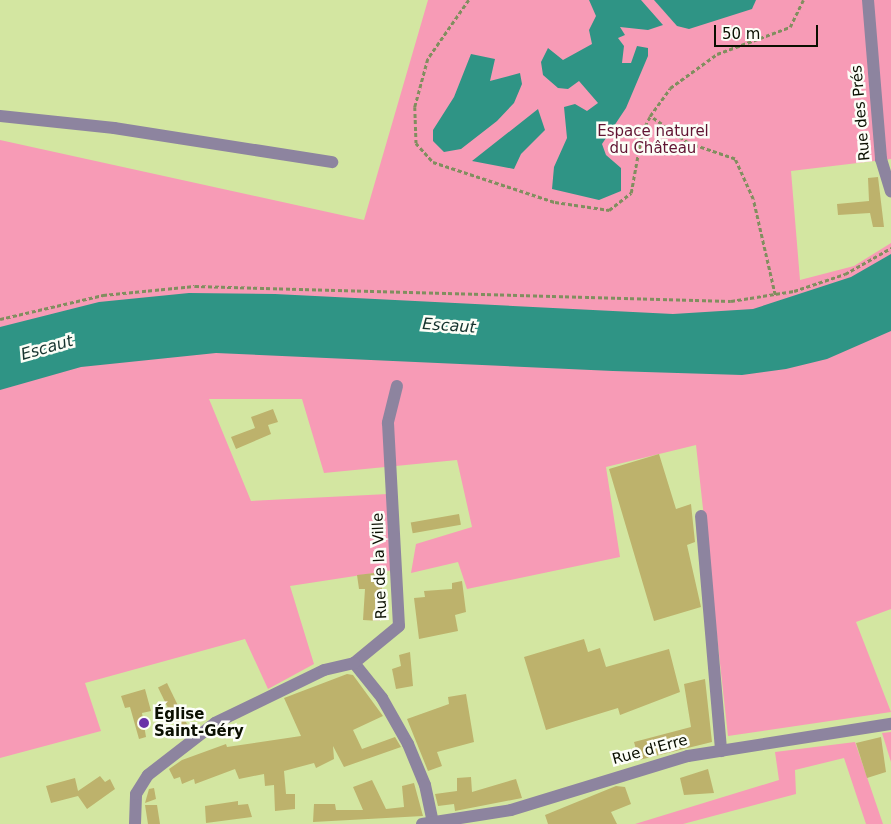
<!DOCTYPE html>
<html>
<head>
<meta charset="utf-8">
<style>
	body { margin:0 }
	#map { position:relative; width:891px; height:824px; overflow:hidden; background:#d3e6a1; font-family:"DejaVu Sans",sans-serif }
	div>[style] { position:absolute }
	[style*='--x'] { left:calc(var(--x)*1px); top:calc(var(--y)*1px); width:calc(var(--w)*1px); rotate:calc(var(--a)*1deg) }
	.green>* { inset:0; background:#f79bb6 }
	.water>* { inset:0; background:#2f9485 }
	.building>* { inset:0; background:#bdb26c; transform-origin:0 0 }
	.path>* { height:2.5px; margin-top:-1.25px; transform-origin:0; background:repeating-linear-gradient(90deg,#818e5f 0 4px,transparent 0 6.5px) }
	.minor>* { height:12px; margin:-6px; padding:0 6px; transform-origin:6px; border-radius:6px; background:#8d849f }
	.dots>* { width:14px; height:14px; translate:-50% -50%; box-sizing:border-box; border:2px solid #fcfef7; border-radius:50% }
	span { translate:-50% -50%; white-space:nowrap; text-align:center; line-height:1.15; -webkit-text-stroke:5px #fcfef7; paint-order:stroke }
	.street-label { font-size:15px; color:#0a0f00 }
	.park-label { font-size:15px; color:#611433 }
	.poi-label { font-size:15px; color:#0a0f00; font-weight:700 }
	.left { translate:0 -50%; text-align:left }
	.water-label { font-size:16px; color:#15332e; font-style:italic }
	.scale { position:absolute; left:714px; top:25px; width:104px; height:22px; box-sizing:border-box; border:2px solid #0a0f00; border-top:0; padding-left:6px; font-size:15px; line-height:18px; white-space:nowrap; color:#0a0f00; -webkit-text-stroke:4px #fcfef7; paint-order:stroke }
</style>
</head>
<body>
<div id="map">
	<div class="green">
		<i style="clip-path:polygon(428px 0,891px 0,891px 159px,791px 171px,800px 280px,854px 266px,891px 243px,891px 609px,856px 622px,891px 712px,728px 736px,696px 445px,606px 467px,620px 557px,467px 589px,458px 562px,411px 573px,416px 544px,472px 527px,457px 460px,324px 473px,302px 399px,209px 399px,251px 501px,388px 494px,394px 570px,290px 586px,314px 664px,268px 689px,245px 639px,85px 683px,101px 731px,0 758px,0 140px,364px 220px)"></i>
		<i style="clip-path:polygon(891px 732px,891px 762px,882px 733px)"></i>
		<i style="clip-path:polygon(855px 742px,883px 824px,866px 824px,844px 758px,795px 770px,796px 794px,683px 824px,635px 824px,779px 780px,775px 752px)"></i>
	</div>
	<div class="water">
		<i style="clip-path:polygon(589px 0,641px 0,663px 25px,648px 30px,620px 27px,625px 35px,618px 38px,624px 46px,622px 63px,631px 63px,637px 46px,648px 48px,648px 56px,626px 108px,602px 144px,606px 155px,621px 168px,621px 191px,599px 200px,552px 189px,554px 167px,567px 138px,564px 107px,575px 104px,587px 111px,598px 103px,579px 81px,568px 89px,558px 88px,543px 75px,541px 62px,548px 48px,563px 60px,592px 44px,589px 30px,596px 16px)"></i>
		<i style="clip-path:polygon(654px 0,756px 0,752px 9px,689px 29px,677px 26px)"></i>
		<i style="clip-path:polygon(471px 54px,495px 59px,490px 81px,520px 73px,522px 84px,514px 103px,497px 121px,461px 149px,444px 152px,433px 141px,433px 130px,454px 97px)"></i>
		<i style="clip-path:polygon(538px 109px,545px 130px,521px 154px,514px 169px,472px 161px)"></i>
		<i style="clip-path:polygon(891px 254px,891px 331px,827px 359px,786px 369px,742px 375px,613px 371px,216px 353px,81px 367px,0 390px,0 327px,99px 302px,189px 293px,275px 294px,673px 314px,753px 309px,851px 277px)"></i>
	</div>
	<div class="building">
		<i style="clip-path:polygon(878px 177px,884px 227px,873px 227px,870px 213px,838px 215px,837px 204px,869px 201px,868px 178px)"></i>
		<i style="clip-path:polygon(273px 409px,278px 422px,268px 425px,271px 434px,236px 449px,231px 437px,255px 428px,251px 417px)"></i>
		<i style="clip-path:polygon(659px 454px,676px 509px,691px 504px,695px 542px,687px 545px,701px 607px,654px 621px,609px 469px)"></i>
		<i style="left:459px;top:514px;width:11px;height:49px;rotate:80deg"></i>
		<i style="clip-path:polygon(383px 572px,380px 621px,363px 620px,365px 589px,359px 589px,357px 575px)"></i>
		<i style="clip-path:polygon(462px 581px,466px 612px,455px 615px,458px 631px,419px 639px,414px 598px,425px 597px,424px 591px,452px 589px,452px 583px)"></i>
		<i style="clip-path:polygon(584px 639px,588px 652px,600px 648px,606px 667px,669px 649px,680px 692px,620px 715px,618px 708px,546px 730px,524px 657px)"></i>
		<i style="clip-path:polygon(410px 652px,413px 686px,396px 689px,392px 669px,401px 666px,399px 655px)"></i>
		<i style="clip-path:polygon(347px 674px,353px 675px,383px 716px,353px 730px,362px 749px,395px 737px,401px 747px,344px 767px,333px 746px,334px 759px,316px 768px,314px 763px,284px 771px,286px 794px,295px 794px,295px 809px,275px 811px,274px 785px,265px 786px,264px 774px,239px 779px,235px 769px,195px 784px,194px 779px,182px 784px,180px 777px,174px 779px,169px 769px,182px 760px,226px 744px,227px 747px,301px 736px,284px 698px)"></i>
		<i style="clip-path:polygon(705px 679px,712px 742px,639px 760px,634px 742px,691px 727px,684px 684px)"></i>
		<i style="left:167px;top:683px;width:52px;height:10px;rotate:64deg"></i>
		<i style="clip-path:polygon(145px 689px,151px 711px,142px 713px,146px 737px,139px 739px,130px 707px,125px 708px,121px 696px)"></i>
		<i style="clip-path:polygon(466px 694px,474px 742px,437px 752px,442px 766px,428px 771px,407px 719px,449px 704px,448px 697px)"></i>
		<i style="clip-path:polygon(881px 737px,886px 772px,867px 778px,856px 743px)"></i>
		<i style="clip-path:polygon(708px 769px,714px 793px,684px 795px,680px 778px)"></i>
		<i style="clip-path:polygon(100px 776px,105px 782px,110px 779px,115px 789px,87px 809px,78px 796px,51px 803px,46px 786px,75px 778px,78px 791px)"></i>
		<i style="clip-path:polygon(471px 777px,472px 792px,516px 779px,522px 798px,455px 811px,454px 804px,438px 806px,435px 794px,457px 791px,457px 778px)"></i>
		<i style="clip-path:polygon(372px 780px,386px 809px,404px 807px,402px 786px,414px 783px,423px 816px,313px 822px,314px 804px,335px 804px,336px 810px,363px 810px,353px 787px)"></i>
		<i style="clip-path:polygon(616px 786px,625px 787px,631px 804px,611px 812px,617px 824px,548px 824px,545px 815px)"></i>
		<i style="clip-path:polygon(154px 788px,156px 799px,145px 803px,149px 789px)"></i>
		<i style="clip-path:polygon(238px 801px,238px 805px,248px 804px,252px 817px,206px 823px,205px 806px)"></i>
		<i style="clip-path:polygon(145px 805px,157px 805px,160px 824px,148px 824px)"></i>
	</div>
	<div class="path">
		<i style="--x:469;--y:0;--w:72;--a:124.8"></i>
		<i style="--x:428;--y:59;--w:50;--a:105.2"></i>
		<i style="--x:415;--y:107;--w:36;--a:88"></i>
		<i style="--x:416;--y:143;--w:25;--a:48"></i>
		<i style="--x:433;--y:162;--w:128;--a:18.2"></i>
		<i style="--x:555;--y:202;--w:55;--a:8.4"></i>
		<i style="--x:609;--y:210;--w:28;--a:-38"></i>
		<i style="--x:631;--y:193;--w:62;--a:-79.8"></i>
		<i style="--x:642;--y:132;--w:18;--a:-63"></i>
		<i style="--x:775;--y:295;--w:98;--a:-102.9"></i>
		<i style="--x:753;--y:199;--w:44;--a:-114.2"></i>
		<i style="--x:735;--y:159;--w:50;--a:-161.2"></i>
		<i style="--x:688;--y:143;--w:47;--a:-144.6"></i>
		<i style="--x:650;--y:116;--w:34;--a:-54"></i>
		<i style="--x:670;--y:88;--w:58;--a:-35.9"></i>
		<i style="--x:717;--y:54;--w:78;--a:-20.3"></i>
		<i style="--x:790;--y:27;--w:30;--a:-64"></i>
		<i style="--x:0;--y:319;--w:106;--a:-13.1"></i>
		<i style="--x:103;--y:295;--w:92;--a:-5.6"></i>
		<i style="--x:195;--y:286;--w:536;--a:1.6"></i>
		<i style="--x:731;--y:301;--w:64;--a:-9"></i>
		<i style="--x:794;--y:291;--w:54;--a:-18.4"></i>
		<i style="--x:845;--y:274;--w:53;--a:-29.5"></i>
	</div>
	<div class="minor">
		<i style="--x:868;--y:0;--w:160;--a:85.3"></i>
		<i style="--x:881;--y:159;--w:34;--a:73"></i>
		<i style="--x:0;--y:116;--w:115;--a:6"></i>
		<i style="--x:114;--y:128;--w:221;--a:8.9"></i>
		<i style="--x:397;--y:386;--w:38;--a:104"></i>
		<i style="--x:388;--y:423;--w:203;--a:86.9"></i>
		<i style="--x:399;--y:626;--w:58;--a:140.6"></i>
		<i style="--x:354;--y:663;--w:45;--a:51.3"></i>
		<i style="--x:382;--y:698;--w:53;--a:60.5"></i>
		<i style="--x:408;--y:744;--w:44;--a:67.5"></i>
		<i style="--x:425;--y:785;--w:38;--a:78"></i>
		<i style="--x:701;--y:516;--w:236;--a:85.1"></i>
		<i style="--x:135;--y:824;--w:30;--a:-88"></i>
		<i style="--x:136;--y:794;--w:22;--a:-58"></i>
		<i style="--x:148;--y:775;--w:85;--a:-37.8"></i>
		<i style="--x:215;--y:723;--w:121;--a:-25.9"></i>
		<i style="--x:324;--y:670;--w:31;--a:-13"></i>
		<i style="--x:422;--y:824;--w:90;--a:-8.9"></i>
		<i style="--x:511;--y:810;--w:185;--a:-17"></i>
		<i style="--x:688;--y:756;--w:206;--a:-9"></i>
	</div>
	<div class="dots">
		<i style="left:144px;top:723px;background:#6931a8"></i>
	</div>
	<div class="street-label">
		<span style="left:861px;top:113px;rotate:-95deg">Rue des Prés</span>
		<span style="left:380px;top:566px;rotate:-92deg">Rue de la Ville</span>
		<span style="left:650px;top:750px;rotate:-15deg">Rue d'Erre</span>
	</div>
	<div class="park-label">
		<span style="left:653px;top:140px">Espace naturel<br>du Château</span>
	</div>
	<div class="poi-label">
		<span class="left" style="left:154px;top:723px">Église<br>Saint-Géry</span>
	</div>
	<div class="water-label">
		<span style="left:449px;top:326px;rotate:4deg">Escaut</span>
		<span style="left:47px;top:348px;rotate:-16deg">Escaut</span>
	</div>
	<div class="scale">50 m</div>
</div>
</body>
</html>
